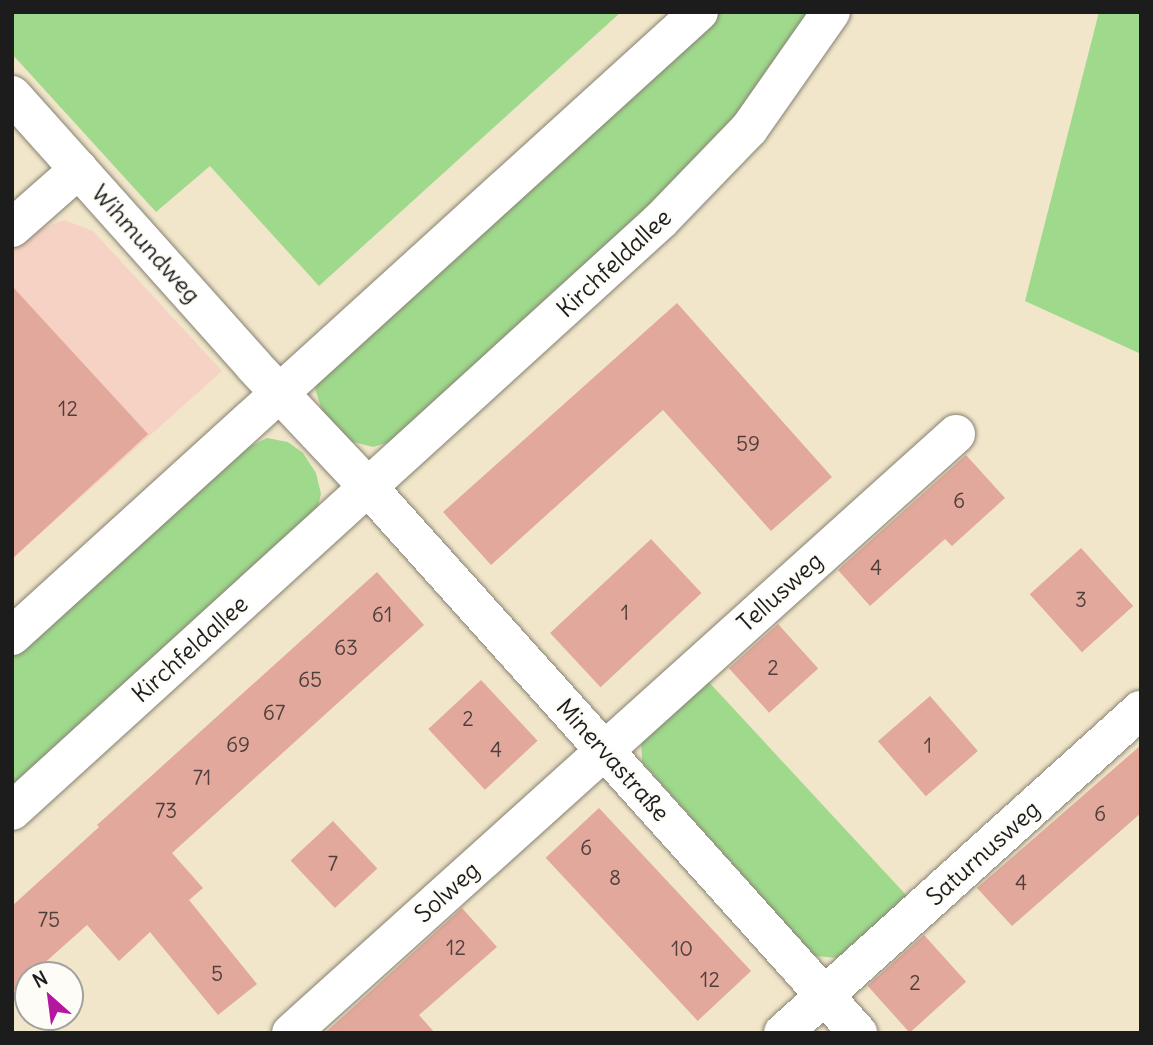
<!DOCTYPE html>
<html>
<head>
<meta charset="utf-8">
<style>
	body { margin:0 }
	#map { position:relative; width:1153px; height:1045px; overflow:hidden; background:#f1e6ca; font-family:Delius,sans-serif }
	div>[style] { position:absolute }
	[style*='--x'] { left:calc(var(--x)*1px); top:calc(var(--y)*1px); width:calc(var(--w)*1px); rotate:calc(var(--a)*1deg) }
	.built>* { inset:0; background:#f6d2c4 }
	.green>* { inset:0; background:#9fd98c }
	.building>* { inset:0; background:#e2a89c; transform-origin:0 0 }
	.roads { filter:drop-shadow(0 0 2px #868173) drop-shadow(0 0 2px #868173) }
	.minor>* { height:38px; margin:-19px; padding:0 19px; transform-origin:19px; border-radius:19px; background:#fff }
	span { translate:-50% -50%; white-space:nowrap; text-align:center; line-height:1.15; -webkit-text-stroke:5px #fdfcf7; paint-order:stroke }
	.number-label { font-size:21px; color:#4e3f3c }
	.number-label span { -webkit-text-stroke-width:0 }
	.street-label { font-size:24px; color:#1c1c1c }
	.frame { position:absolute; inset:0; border:14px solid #1c1c1c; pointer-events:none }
	.north { position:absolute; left:14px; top:961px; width:70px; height:70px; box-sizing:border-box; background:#fdfcf7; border:2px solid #a3a29f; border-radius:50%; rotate:332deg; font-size:19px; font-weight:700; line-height:28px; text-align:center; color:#1c1c1c }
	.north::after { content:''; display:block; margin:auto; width:24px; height:32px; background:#b5179e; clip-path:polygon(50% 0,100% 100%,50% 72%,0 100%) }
</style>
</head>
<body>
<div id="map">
	<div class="built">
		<i style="clip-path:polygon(64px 220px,93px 231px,222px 371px,12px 559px,12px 251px,31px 233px)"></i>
	</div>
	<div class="green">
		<i style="clip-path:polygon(12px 12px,621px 12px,319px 286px,210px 166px,156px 212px,12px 54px)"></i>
		<i style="clip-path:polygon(720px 12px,812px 12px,751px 99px,685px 174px,393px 441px,373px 447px,349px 441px,322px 411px,315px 388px,328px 363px)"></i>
		<i style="clip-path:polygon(1099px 12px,1141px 12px,1141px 354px,1025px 301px)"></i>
		<i style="clip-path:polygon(267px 438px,288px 442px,303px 453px,316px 473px,321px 494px,316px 515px,12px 790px,12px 658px,241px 451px)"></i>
		<i style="clip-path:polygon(706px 679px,907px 896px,839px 958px,814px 956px,642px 762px,641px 739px)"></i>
	</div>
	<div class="building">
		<i style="clip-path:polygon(12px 286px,148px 434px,12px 559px)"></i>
		<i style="clip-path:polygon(677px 303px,832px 477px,771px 531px,663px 410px,491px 565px,443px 512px)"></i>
		<i style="clip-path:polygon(966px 455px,1005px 498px,952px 546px,945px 539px,870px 606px,838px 570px)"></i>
		<i style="left:651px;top:539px;width:74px;height:138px;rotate:47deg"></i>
		<i style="left:1081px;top:548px;width:78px;height:69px;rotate:48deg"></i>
		<i style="clip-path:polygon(377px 572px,424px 625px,172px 853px,203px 888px,189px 900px,257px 984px,218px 1015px,150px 932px,119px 961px,87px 925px,12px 992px,12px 906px,99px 827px,97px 825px)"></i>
		<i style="left:778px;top:624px;width:60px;height:66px;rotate:48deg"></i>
		<i style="left:481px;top:680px;width:83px;height:72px;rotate:47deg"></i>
		<i style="left:930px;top:696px;width:73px;height:69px;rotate:49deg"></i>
		<i style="clip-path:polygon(1141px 745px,1141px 813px,1012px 926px,977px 888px)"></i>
		<i style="left:599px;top:808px;width:223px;height:73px;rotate:47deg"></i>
		<i style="left:333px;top:821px;width:65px;height:58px;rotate:47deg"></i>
		<i style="clip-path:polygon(462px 908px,497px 947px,419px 1015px,435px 1033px,325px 1033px)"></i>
		<i style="left:924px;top:935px;width:63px;height:76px;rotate:48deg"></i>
	</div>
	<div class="roads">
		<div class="minor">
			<i style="--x:12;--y:95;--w:363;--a:48.2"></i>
			<i style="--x:254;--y:366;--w:166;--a:46.7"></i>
			<i style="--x:368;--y:487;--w:734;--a:48.09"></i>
			<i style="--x:12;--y:228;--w:89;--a:-41.4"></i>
			<i style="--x:12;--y:636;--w:928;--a:-42.25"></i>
			<i style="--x:12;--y:811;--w:878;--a:-42.32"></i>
			<i style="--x:661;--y:220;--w:127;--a:-46"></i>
			<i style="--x:749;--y:129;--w:143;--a:-55"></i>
			<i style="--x:291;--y:1033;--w:895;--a:-42.01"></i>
			<i style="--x:783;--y:1033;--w:482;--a:-42.1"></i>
		</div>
	</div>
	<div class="number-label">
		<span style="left:68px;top:409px">12</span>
		<span style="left:748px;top:444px">59</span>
		<span style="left:959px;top:501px">6</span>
		<span style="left:876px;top:568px">4</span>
		<span style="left:1081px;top:600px">3</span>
		<span style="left:625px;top:613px">1</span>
		<span style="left:382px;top:615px">61</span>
		<span style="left:346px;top:648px">63</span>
		<span style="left:773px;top:668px">2</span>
		<span style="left:310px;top:680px">65</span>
		<span style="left:274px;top:713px">67</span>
		<span style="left:468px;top:719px">2</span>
		<span style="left:238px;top:745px">69</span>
		<span style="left:928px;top:746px">1</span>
		<span style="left:496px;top:750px">4</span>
		<span style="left:202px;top:778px">71</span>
		<span style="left:166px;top:811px">73</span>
		<span style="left:1100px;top:814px">6</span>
		<span style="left:586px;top:848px">6</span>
		<span style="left:333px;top:864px">7</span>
		<span style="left:615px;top:878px">8</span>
		<span style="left:1021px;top:883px">4</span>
		<span style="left:49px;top:920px">75</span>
		<span style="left:456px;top:948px">12</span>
		<span style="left:682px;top:949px">10</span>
		<span style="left:217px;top:974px">5</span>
		<span style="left:710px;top:980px">12</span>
		<span style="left:915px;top:983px">2</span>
	</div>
	<div class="street-label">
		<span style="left:146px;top:244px;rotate:48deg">Wihmundweg</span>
		<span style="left:614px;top:263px;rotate:-43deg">Kirchfeldallee</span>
		<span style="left:780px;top:592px;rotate:-42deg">Tellusweg</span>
		<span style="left:190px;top:649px;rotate:-42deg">Kirchfeldallee</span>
		<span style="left:613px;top:760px;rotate:48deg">Minervastraße</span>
		<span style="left:983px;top:853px;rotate:-42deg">Saturnusweg</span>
		<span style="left:447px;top:892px;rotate:-42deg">Solweg</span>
	</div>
	<div class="frame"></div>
	<div class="north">N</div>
</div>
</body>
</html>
